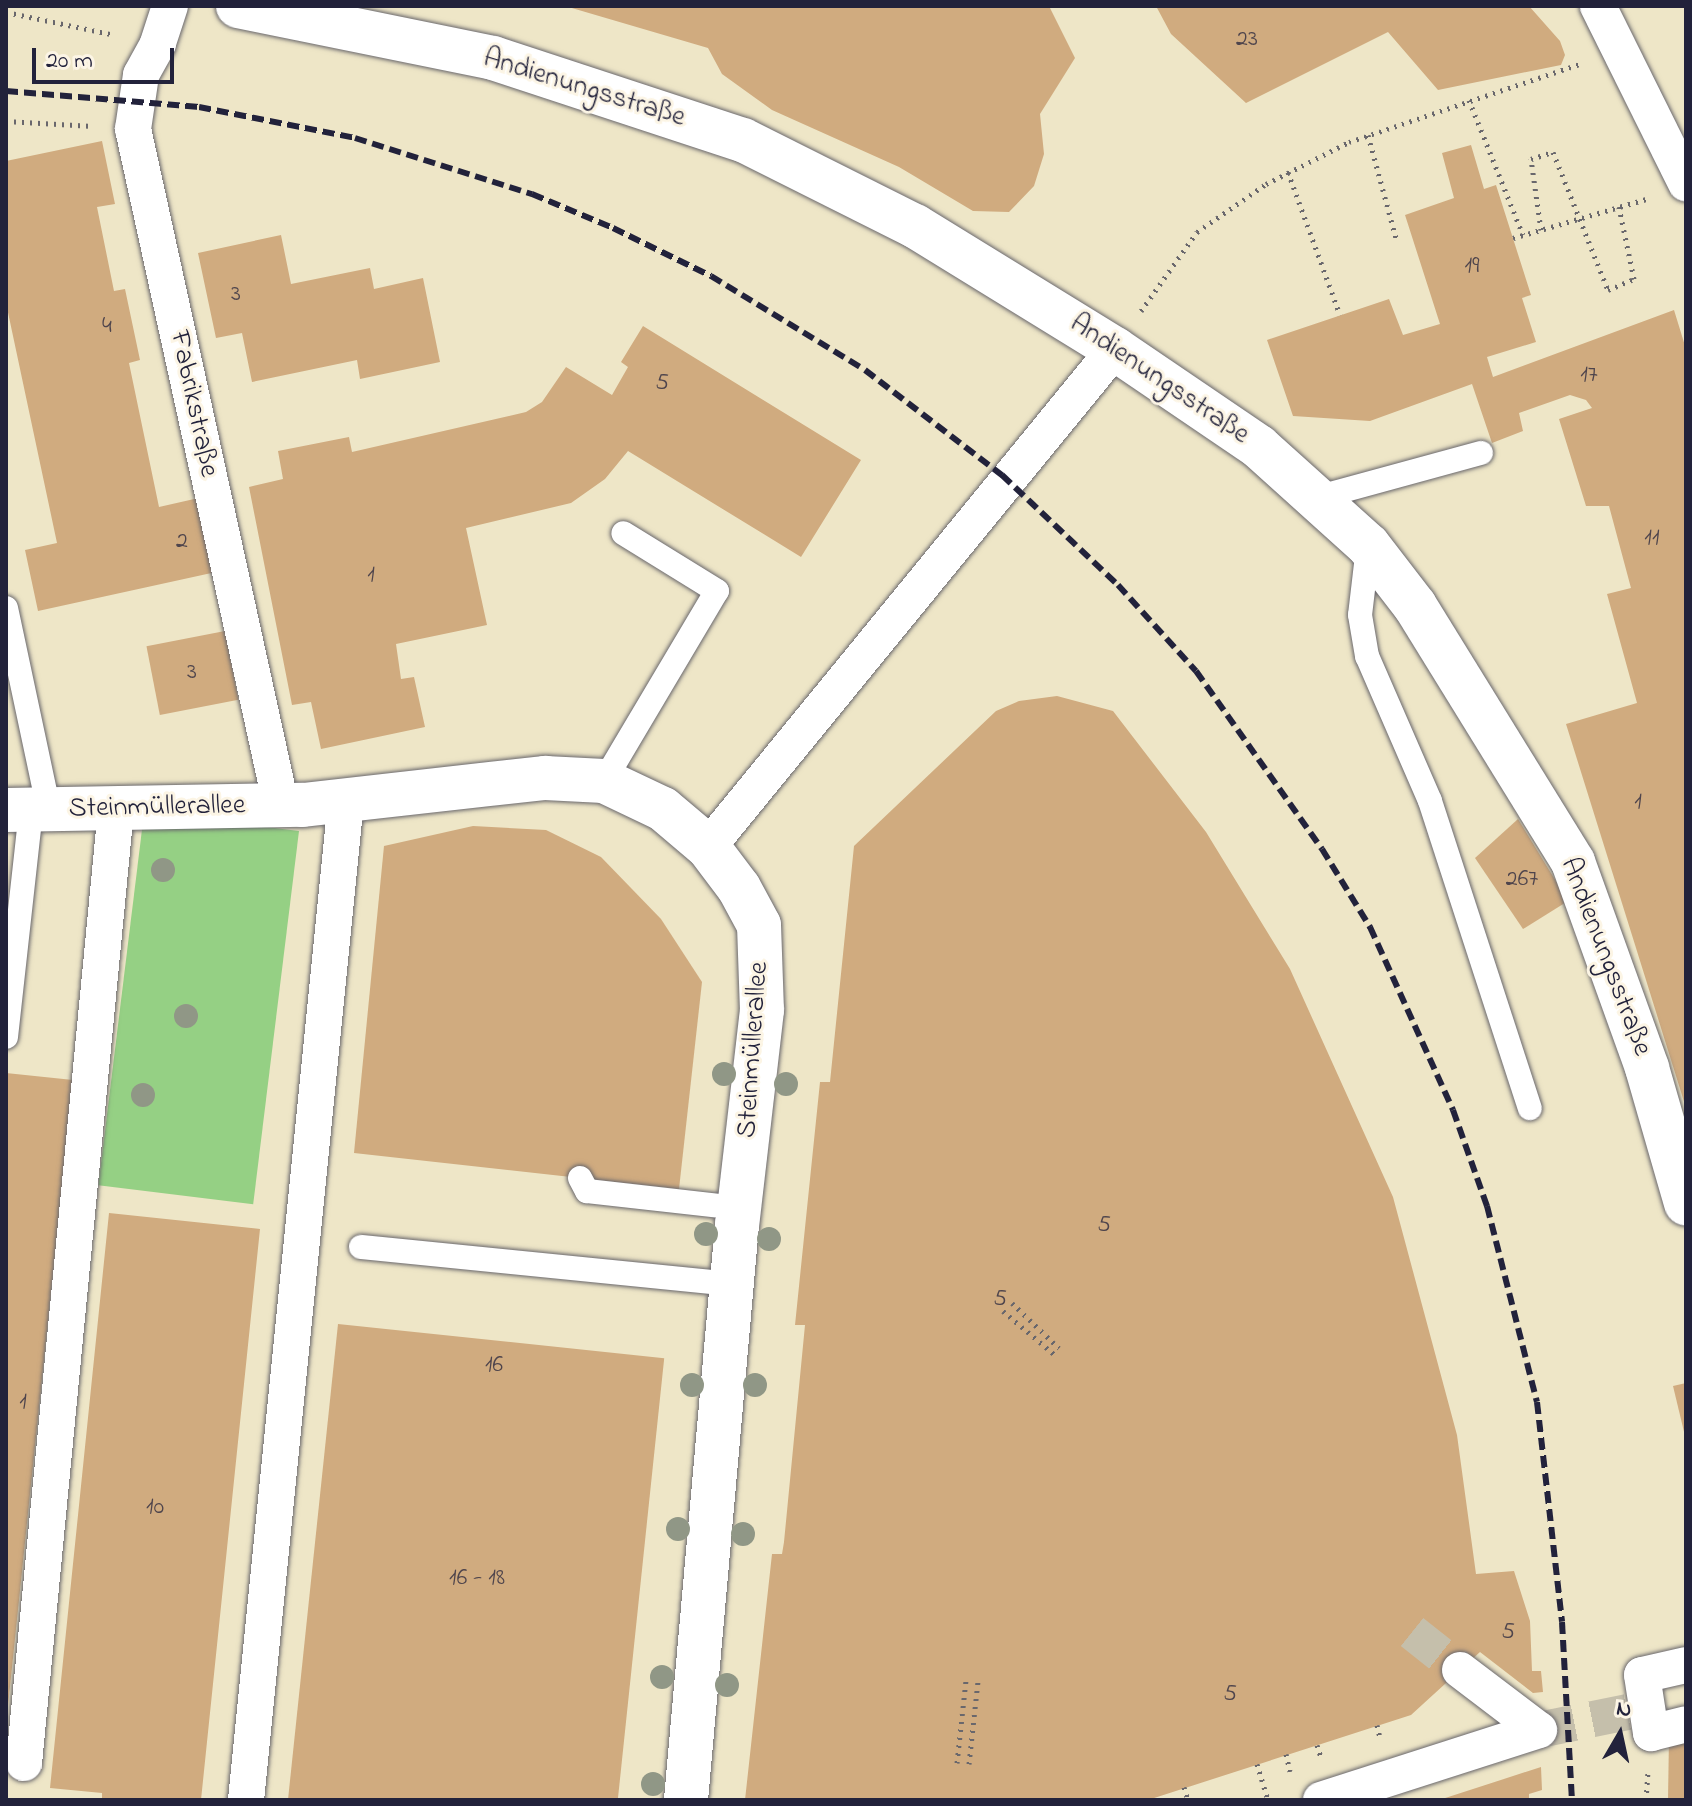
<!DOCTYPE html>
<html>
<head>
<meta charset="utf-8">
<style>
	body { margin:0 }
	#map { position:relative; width:1692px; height:1806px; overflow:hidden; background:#eee6c7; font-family:"Indie Flower",sans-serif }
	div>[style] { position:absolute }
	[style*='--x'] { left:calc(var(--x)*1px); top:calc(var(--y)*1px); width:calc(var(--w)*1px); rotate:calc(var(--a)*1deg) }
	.green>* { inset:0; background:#95d084; transform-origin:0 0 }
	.building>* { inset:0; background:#d0ab7f; transform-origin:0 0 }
	.pedestrian-tunnel>* { height:36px; margin-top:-18px; transform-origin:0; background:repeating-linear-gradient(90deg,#c5bfab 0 36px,transparent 0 54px) }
	.path>* { height:5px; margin-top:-2.5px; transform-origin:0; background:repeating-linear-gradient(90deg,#69676c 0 2px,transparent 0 8px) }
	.roads { filter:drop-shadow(0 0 2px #69676c) drop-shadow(0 0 2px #69676c) }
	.service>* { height:24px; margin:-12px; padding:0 12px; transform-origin:12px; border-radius:12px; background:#fff }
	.pedestrian>* { height:36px; margin:-18px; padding:0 18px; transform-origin:18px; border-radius:18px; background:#fff }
	.minor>* { height:44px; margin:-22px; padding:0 22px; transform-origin:22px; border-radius:22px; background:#fff }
	.rail>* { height:6px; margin-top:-3px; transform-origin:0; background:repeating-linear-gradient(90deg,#22223b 0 12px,transparent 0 18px) }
	.trees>* { width:24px; height:24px; margin:-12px; border-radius:50%; background:#909786 }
	span { translate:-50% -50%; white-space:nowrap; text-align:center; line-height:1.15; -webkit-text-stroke:6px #fcf5e5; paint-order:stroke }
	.number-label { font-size:24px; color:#4e444c }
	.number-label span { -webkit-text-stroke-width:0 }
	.street-label { font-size:28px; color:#22223b }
	.frame { position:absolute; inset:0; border:8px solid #22223b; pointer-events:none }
	.north { position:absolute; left:1580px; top:1694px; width:80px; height:80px; -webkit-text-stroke:6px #fcf5e5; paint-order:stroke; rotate:9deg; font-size:22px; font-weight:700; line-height:32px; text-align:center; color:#22223b }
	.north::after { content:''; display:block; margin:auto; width:28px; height:36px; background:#22223b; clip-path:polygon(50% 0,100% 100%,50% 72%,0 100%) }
	.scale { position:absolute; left:32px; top:48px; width:142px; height:36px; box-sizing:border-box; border:4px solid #22223b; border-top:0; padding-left:10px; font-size:24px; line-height:28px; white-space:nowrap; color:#22223b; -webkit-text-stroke:6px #fcf5e5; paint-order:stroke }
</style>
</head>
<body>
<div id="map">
	<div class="green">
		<i style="left:299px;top:831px;width:376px;height:156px;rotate:97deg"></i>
	</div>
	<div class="building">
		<i style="clip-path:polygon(565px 6px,1049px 6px,1075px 58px,1040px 114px,1044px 154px,1034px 186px,1009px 212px,973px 211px,899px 167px,772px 110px,722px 74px,708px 48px)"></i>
		<i style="clip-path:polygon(1156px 6px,1529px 6px,1560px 41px,1565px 55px,1561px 65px,1438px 90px,1388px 32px,1246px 103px,1171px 34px)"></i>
		<i style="clip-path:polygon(102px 141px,115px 204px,97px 207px,114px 291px,125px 289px,140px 360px,129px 363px,159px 507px,203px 497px,216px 572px,38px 611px,25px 550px,57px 543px,6px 303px,6px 161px)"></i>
		<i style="clip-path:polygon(1471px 145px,1484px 189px,1496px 185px,1531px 295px,1522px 298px,1536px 342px,1487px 357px,1493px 377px,1674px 310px,1686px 349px,1686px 1108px,1566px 724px,1637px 703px,1607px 594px,1631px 588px,1609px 506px,1586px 506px,1559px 419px,1592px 408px,1586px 400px,1570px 395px,1519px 413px,1523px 431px,1492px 443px,1472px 384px,1370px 421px,1293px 416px,1267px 340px,1389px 299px,1403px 335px,1440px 324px,1405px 215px,1454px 198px,1442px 153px)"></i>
		<i style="clip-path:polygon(281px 235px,291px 284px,370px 268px,374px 289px,423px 278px,440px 362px,360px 379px,357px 360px,252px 382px,242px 333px,216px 338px,198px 253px)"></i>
		<i style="clip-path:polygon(643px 326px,861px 460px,801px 557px,628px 451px,605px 479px,571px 503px,466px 528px,487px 625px,396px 644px,401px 679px,414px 677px,425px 727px,321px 749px,311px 702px,292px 705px,249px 487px,283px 479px,278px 451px,349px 437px,352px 452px,526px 412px,542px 402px,566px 367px,612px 395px,628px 367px,621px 362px)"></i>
		<i style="left:225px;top:631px;width:70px;height:80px;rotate:79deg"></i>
		<i style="clip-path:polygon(1057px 696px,1113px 711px,1206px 832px,1290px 969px,1393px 1197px,1457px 1435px,1476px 1574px,1514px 1571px,1530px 1621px,1532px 1671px,1541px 1671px,1543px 1692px,1533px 1693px,1480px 1652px,1411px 1715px,1148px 1800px,745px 1800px,772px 1554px,782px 1554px,784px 1542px,805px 1325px,795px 1325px,820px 1082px,830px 1082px,854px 846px,996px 711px,1019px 701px)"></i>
		<i style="clip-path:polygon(1518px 819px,1568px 901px,1523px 929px,1475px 858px)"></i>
		<i style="clip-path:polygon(473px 826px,546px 830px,601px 857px,661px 919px,702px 982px,679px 1189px,354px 1153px,384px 846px)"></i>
		<i style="clip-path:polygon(6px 1073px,73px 1080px,8px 1706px,6px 1706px)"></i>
		<i style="clip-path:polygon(109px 1213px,260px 1229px,201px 1800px,102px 1800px,102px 1793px,50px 1788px)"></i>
		<i style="left:338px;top:1324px;width:328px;height:478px;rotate:6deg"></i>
		<i style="clip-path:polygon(1686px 1383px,1686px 1436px,1685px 1436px,1673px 1386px)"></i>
		<i style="clip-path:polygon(1686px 1731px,1686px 1800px,1668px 1800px,1669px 1737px)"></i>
		<i style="clip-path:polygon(1541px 1767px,1542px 1790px,1529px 1794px,1529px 1800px,1439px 1800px)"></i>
	</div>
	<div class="pedestrian-tunnel">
		<i style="--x:1412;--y:1632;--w:61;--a:38.4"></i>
		<i style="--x:1539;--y:1730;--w:105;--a:-11.5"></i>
	</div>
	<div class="path">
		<i style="--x:6;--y:12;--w:111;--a:11.9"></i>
		<i style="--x:1469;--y:100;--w:145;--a:68.2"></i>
		<i style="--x:6;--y:121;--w:87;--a:3.3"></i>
		<i style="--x:1368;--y:135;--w:111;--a:74.8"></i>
		<i style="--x:1288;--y:172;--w:152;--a:70"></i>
		<i style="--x:1541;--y:230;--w:72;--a:-98"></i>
		<i style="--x:1531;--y:159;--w:23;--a:-18"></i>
		<i style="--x:1553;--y:152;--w:149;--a:68.3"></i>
		<i style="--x:1608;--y:290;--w:28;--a:-23"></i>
		<i style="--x:1634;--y:279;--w:74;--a:-101.8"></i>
		<i style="--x:1513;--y:238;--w:139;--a:-16.3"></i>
		<i style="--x:1141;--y:311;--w:97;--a:-54.7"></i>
		<i style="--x:1197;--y:232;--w:84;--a:-34.8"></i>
		<i style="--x:1266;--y:184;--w:93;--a:-26.8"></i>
		<i style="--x:1349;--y:142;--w:244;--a:-18.7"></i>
		<i style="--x:1012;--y:1303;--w:65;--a:43.8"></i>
		<i style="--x:1003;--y:1311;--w:68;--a:40.2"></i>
		<i style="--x:1377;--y:1725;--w:13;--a:77"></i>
		<i style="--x:1317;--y:1745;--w:13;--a:72"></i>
		<i style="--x:1286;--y:1754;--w:18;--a:77"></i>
		<i style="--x:957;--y:1763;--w:83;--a:-83.8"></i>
		<i style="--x:969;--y:1764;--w:83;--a:-83.8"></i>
		<i style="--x:1257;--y:1764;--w:38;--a:73"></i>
		<i style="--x:1184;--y:1787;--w:14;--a:73"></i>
		<i style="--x:1646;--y:1800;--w:27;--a:-86"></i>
	</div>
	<div class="roads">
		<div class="service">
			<i style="--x:1316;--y:498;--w:171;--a:-15.3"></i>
			<i style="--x:1368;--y:547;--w:68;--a:96.7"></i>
			<i style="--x:1360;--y:615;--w:42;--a:80.3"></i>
			<i style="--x:1367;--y:656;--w:158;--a:66.5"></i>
			<i style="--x:1430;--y:801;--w:323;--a:72"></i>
			<i style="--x:6;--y:608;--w:207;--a:78"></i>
			<i style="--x:604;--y:781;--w:221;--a:-59.3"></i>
			<i style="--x:717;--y:591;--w:110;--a:-148.3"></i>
			<i style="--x:6;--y:1037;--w:228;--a:-83.7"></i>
			<i style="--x:580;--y:1178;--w:15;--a:62"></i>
			<i style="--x:587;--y:1191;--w:153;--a:6.4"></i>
			<i style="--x:361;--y:1247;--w:373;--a:5.7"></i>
		</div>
		<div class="pedestrian">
			<i style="--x:170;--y:6;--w:40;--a:108"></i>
			<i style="--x:158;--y:44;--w:35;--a:119"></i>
			<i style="--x:141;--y:75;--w:55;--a:98.4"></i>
			<i style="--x:133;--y:129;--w:692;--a:77.65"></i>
			<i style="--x:1598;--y:6;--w:198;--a:63.6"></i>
			<i style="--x:708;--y:847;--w:643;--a:-50.74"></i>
			<i style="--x:1686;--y:1665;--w:45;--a:167.2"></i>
			<i style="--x:1642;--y:1675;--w:59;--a:81.2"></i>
			<i style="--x:1651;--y:1733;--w:36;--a:-14"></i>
			<i style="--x:1460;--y:1670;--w:99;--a:37.2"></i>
			<i style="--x:24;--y:1763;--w:957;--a:-84.49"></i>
			<i style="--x:246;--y:1800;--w:1005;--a:-84.29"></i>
			<i style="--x:1321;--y:1800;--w:229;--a:-17.8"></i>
		</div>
		<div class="minor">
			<i style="--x:238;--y:6;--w:260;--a:11.5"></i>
			<i style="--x:493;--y:58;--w:263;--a:18.2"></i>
			<i style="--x:743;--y:140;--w:192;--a:26.6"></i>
			<i style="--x:915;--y:226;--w:235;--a:31.6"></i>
			<i style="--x:1115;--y:349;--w:174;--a:34.2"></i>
			<i style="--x:1259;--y:447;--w:147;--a:42"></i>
			<i style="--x:1368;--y:545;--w:77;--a:52.4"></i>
			<i style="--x:1415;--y:606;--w:301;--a:58.3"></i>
			<i style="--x:1573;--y:862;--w:219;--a:70.2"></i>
			<i style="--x:1647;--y:1068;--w:141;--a:73.9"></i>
			<i style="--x:6;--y:810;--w:297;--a:-1"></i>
			<i style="--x:303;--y:805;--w:244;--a:-6.4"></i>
			<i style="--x:545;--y:778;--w:59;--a:2.9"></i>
			<i style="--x:604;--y:781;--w:65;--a:25.4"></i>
			<i style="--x:663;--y:809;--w:59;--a:40.2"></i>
			<i style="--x:708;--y:847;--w:51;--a:52.9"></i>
			<i style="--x:739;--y:888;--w:42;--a:61.6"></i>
			<i style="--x:759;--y:925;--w:85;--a:88"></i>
			<i style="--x:762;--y:1010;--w:216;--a:96.6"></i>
			<i style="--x:737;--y:1225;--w:577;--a:95.07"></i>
		</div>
	</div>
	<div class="rail">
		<i style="--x:6;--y:91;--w:194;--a:4.7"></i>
		<i style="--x:199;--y:107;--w:159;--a:11.2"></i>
		<i style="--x:355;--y:138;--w:186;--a:17.6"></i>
		<i style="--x:532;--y:194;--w:88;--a:22.8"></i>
		<i style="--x:613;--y:228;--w:109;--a:26.1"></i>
		<i style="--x:711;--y:276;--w:180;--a:31.4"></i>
		<i style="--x:865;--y:370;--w:173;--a:37.5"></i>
		<i style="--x:1002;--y:475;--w:160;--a:43.5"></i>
		<i style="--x:1118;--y:585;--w:116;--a:47.8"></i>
		<i style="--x:1196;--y:671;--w:218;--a:54.7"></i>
		<i style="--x:1322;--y:849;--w:92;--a:58.4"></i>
		<i style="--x:1370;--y:927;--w:201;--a:65.6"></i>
		<i style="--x:1453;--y:1110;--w:102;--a:70.5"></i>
		<i style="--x:1487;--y:1206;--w:202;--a:75.7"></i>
		<i style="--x:1537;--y:1402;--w:221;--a:83.5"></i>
		<i style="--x:1562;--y:1622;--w:178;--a:86.8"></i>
	</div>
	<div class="trees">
		<i style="left:163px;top:870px"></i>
		<i style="left:186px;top:1016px"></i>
		<i style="left:724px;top:1074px"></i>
		<i style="left:786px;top:1084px"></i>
		<i style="left:143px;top:1095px"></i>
		<i style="left:706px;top:1234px"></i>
		<i style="left:769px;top:1239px"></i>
		<i style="left:692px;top:1385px"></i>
		<i style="left:755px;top:1385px"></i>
		<i style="left:678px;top:1529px"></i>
		<i style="left:743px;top:1534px"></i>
		<i style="left:662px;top:1677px"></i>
		<i style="left:727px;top:1685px"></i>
		<i style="left:653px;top:1784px"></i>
	</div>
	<div class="number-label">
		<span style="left:1247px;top:40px">23</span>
		<span style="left:1472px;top:267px">19</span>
		<span style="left:236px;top:295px">3</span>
		<span style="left:107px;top:327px">4</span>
		<span style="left:1589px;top:376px">17</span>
		<span style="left:662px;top:384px">5</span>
		<span style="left:1652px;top:539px">11</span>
		<span style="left:182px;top:542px">2</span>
		<span style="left:371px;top:576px">1</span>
		<span style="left:192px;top:673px">3</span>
		<span style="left:1638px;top:803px">1</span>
		<span style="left:1522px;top:880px">267</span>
		<span style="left:1104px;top:1226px">5</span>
		<span style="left:1000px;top:1300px">5</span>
		<span style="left:494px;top:1366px">16</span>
		<span style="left:23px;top:1403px">1</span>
		<span style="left:155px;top:1508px">10</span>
		<span style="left:477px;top:1579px">16 - 18</span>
		<span style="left:1508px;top:1633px">5</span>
		<span style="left:1230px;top:1695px">5</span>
	</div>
	<div class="street-label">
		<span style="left:584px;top:89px;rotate:17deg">Andienungsstraße</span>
		<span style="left:1159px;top:380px;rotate:34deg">Andienungsstraße</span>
		<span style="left:193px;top:404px;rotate:78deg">Fabrikstraße</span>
		<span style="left:157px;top:808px;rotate:-1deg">Steinmüllerallee</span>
		<span style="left:1605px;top:957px;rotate:69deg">Andienungsstraße</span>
		<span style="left:754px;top:1050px;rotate:-86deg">Steinmüllerallee</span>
	</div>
	<div class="frame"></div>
	<div class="north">N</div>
	<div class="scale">20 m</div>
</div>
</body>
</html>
